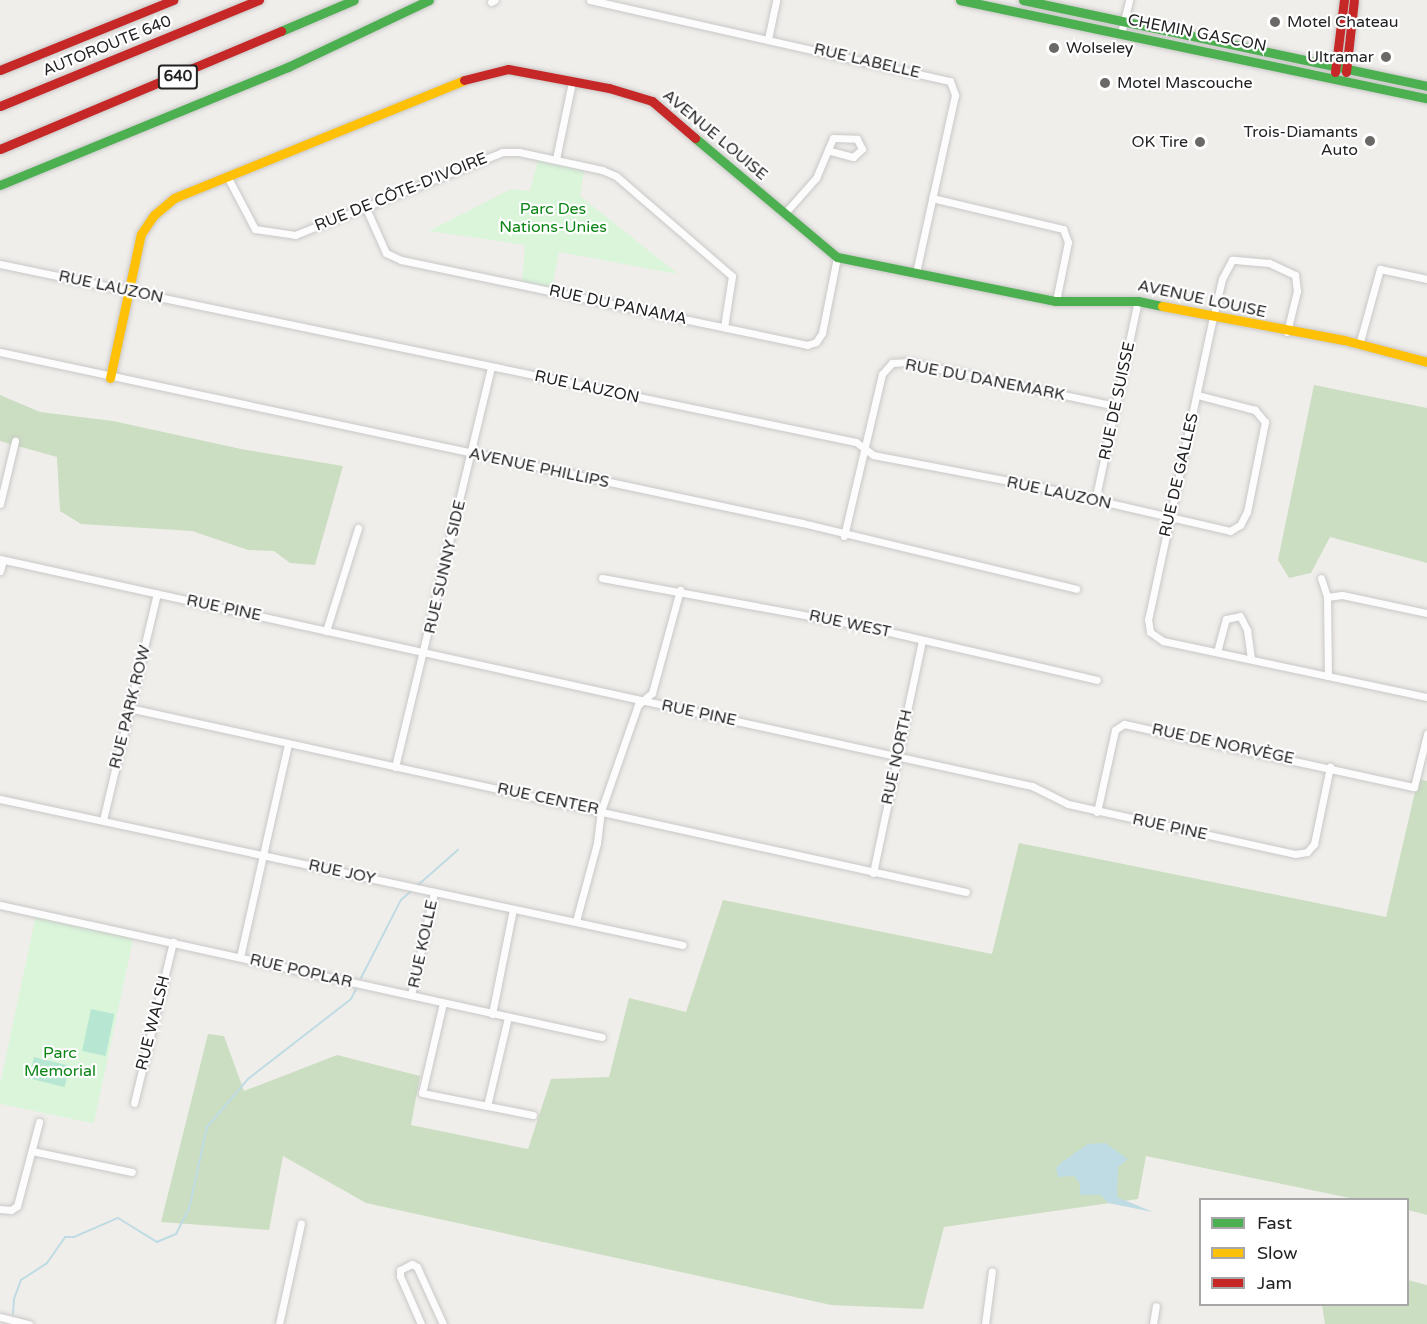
<!DOCTYPE html>
<html>
<head>
<meta charset="utf-8">
<style>
	body { margin:0 }
	#map { position:relative; width:1427px; height:1324px; overflow:hidden; background:#f0eeeb; font-family:"Varela Round",sans-serif }
	div>[style] { position:absolute }
	[style*='--x'] { left:calc(var(--x)*1px); top:calc(var(--y)*1px); width:calc(var(--w)*1px); rotate:calc(var(--a)*1deg) }
	.forest>* { inset:0; background:#cbdec1 }
	.park>* { inset:0; background:#daf5da; transform-origin:0 0 }
	.pitch>* { inset:0; background:#b7e6d2; transform-origin:0 0 }
	.water>* { inset:0; background:#bfdbe3 }
	.stream>* { height:2px; margin:-1px; padding:0 1px; transform-origin:1px; border-radius:1px; background:#bfdbe3 }
	.roads { filter:drop-shadow(0 0 2px #c9c8c7) drop-shadow(0 0 2px #c9c8c7) }
	.street>* { height:7px; margin:-3.5px; padding:0 3.5px; transform-origin:3.5px; border-radius:3.5px; background:#fdfcfc }
	.fast>* { height:9px; margin:-4.5px; padding:0 4.5px; transform-origin:4.5px; border-radius:4.5px; background:#4caf50 }
	.slow>* { height:9px; margin:-4.5px; padding:0 4.5px; transform-origin:4.5px; border-radius:4.5px; background:#ffc107 }
	.jam>* { height:9px; margin:-4.5px; padding:0 4.5px; transform-origin:4.5px; border-radius:4.5px; background:#c62828 }
	.dots>* { width:16px; height:16px; translate:-50% -50%; box-sizing:border-box; border:3px solid #fff; border-radius:50% }
	span { translate:-50% -50%; white-space:nowrap; text-align:center; line-height:1.15; -webkit-text-stroke:4.5px #fff; paint-order:stroke }
	.shield-label span { padding:2px 4px; background:#fff; border:2px solid; border-radius:4px; -webkit-text-stroke-width:0 }
	.shield-label { font-size:15px; color:#222; font-weight:700 }
	.poi-label { font-size:16px; color:#222 }
	.left { translate:0 -50%; text-align:left }
	.right { translate:-100% -50%; text-align:right }
	.street-label { font-size:16px; color:#222 }
	.park-label { font-size:16px; color:#0c8416 }
	.legend { position:absolute; left:1199px; top:1198px; width:210px; height:108px; box-sizing:border-box; background:#fff; border:2px solid #a7a7a7; margin:0; padding:8px 10px; list-style:none; font-size:18px; color:#222 }
	.legend li { display:flex; align-items:center; gap:12px; height:30px }
	.legend b { width:30px; border:2px solid #a7a7a7 }
</style>
</head>
<body>
<div id="map">
	<div class="forest">
		<i style="clip-path:polygon(1314px 385px,1427px 408px,1427px 563px,1330px 537px,1311px 573px,1289px 578px,1278px 560px)"></i>
		<i style="clip-path:polygon(0 395px,40px 412px,113px 421px,241px 449px,343px 466px,315px 565px,290px 563px,274px 551px,248px 550px,192px 531px,81px 524px,60px 511px,57px 457px,0 441px)"></i>
		<i style="clip-path:polygon(1418px 779px,1427px 781px,1427px 1215px,1408px 1210px,1408px 1200px,1355px 1199px,1146px 1156px,1138px 1199px,944px 1227px,923px 1309px,831px 1305px,366px 1203px,283px 1156px,269px 1230px,161px 1222px,208px 1034px,224px 1036px,244px 1091px,337px 1055px,420px 1076px,411px 1125px,528px 1149px,551px 1079px,609px 1077px,629px 998px,686px 1012px,723px 900px,992px 954px,1019px 843px,1386px 917px)"></i>
		<i style="clip-path:polygon(1408px 1280px,1427px 1285px,1427px 1324px,1325px 1324px,1322px 1305px,1408px 1304px)"></i>
	</div>
	<div class="park">
		<i style="clip-path:polygon(538px 160px,584px 171px,580px 196px,678px 274px,559px 252px,552px 287px,522px 281px,525px 245px,429px 231px,511px 189px,530px 191px)"></i>
		<i style="left:36px;top:915px;width:100px;height:192px;rotate:12deg"></i>
	</div>
	<div class="pitch">
		<i style="left:91px;top:1009px;width:24px;height:43px;rotate:12deg"></i>
		<i style="left:34px;top:1057px;width:37px;height:22px;rotate:14deg"></i>
	</div>
	<div class="water">
		<i style="clip-path:polygon(1105px 1143px,1128px 1159px,1118px 1167px,1117px 1197px,1153px 1212px,1108px 1203px,1101px 1195px,1080px 1195px,1080px 1184px,1074px 1176px,1058px 1177px,1056px 1168px,1062px 1162px,1088px 1144px)"></i>
	</div>
	<div class="stream">
		<i style="--x:361;--y:978;--w:88;--a:-62.9"></i>
		<i style="--x:401;--y:900;--w:76;--a:-41.3"></i>
		<i style="--x:13;--y:1314;--w:15;--a:-86"></i>
		<i style="--x:14;--y:1299;--w:20;--a:-70"></i>
		<i style="--x:21;--y:1280;--w:31;--a:-33"></i>
		<i style="--x:47;--y:1263;--w:32;--a:-55"></i>
		<i style="--x:65;--y:1237;--w:9;--a:0"></i>
		<i style="--x:74;--y:1237;--w:48;--a:-23.4"></i>
		<i style="--x:118;--y:1218;--w:46;--a:31.6"></i>
		<i style="--x:157;--y:1242;--w:21;--a:-23"></i>
		<i style="--x:176;--y:1234;--w:28;--a:-63"></i>
		<i style="--x:189;--y:1209;--w:84;--a:-77.6"></i>
		<i style="--x:207;--y:1127;--w:63;--a:-49.5"></i>
		<i style="--x:248;--y:1079;--w:130;--a:-37.8"></i>
		<i style="--x:351;--y:999;--w:11;--a:-63"></i>
	</div>
	<div class="roads">
		<div class="street">
			<i style="--x:590;--y:0;--w:369;--a:12.7"></i>
			<i style="--x:950;--y:81;--w:15;--a:70"></i>
			<i style="--x:955;--y:95;--w:182;--a:102.4"></i>
			<i style="--x:491;--y:2;--w:4;--a:-27"></i>
			<i style="--x:1121;--y:33;--w:34;--a:-76"></i>
			<i style="--x:768;--y:39;--w:40;--a:-78"></i>
			<i style="--x:556;--y:159;--w:79;--a:-78.3"></i>
			<i style="--x:227;--y:176;--w:60;--a:62.2"></i>
			<i style="--x:255;--y:229;--w:40;--a:8.5"></i>
			<i style="--x:295;--y:235;--w:223;--a:-21.8"></i>
			<i style="--x:502;--y:152;--w:17;--a:0"></i>
			<i style="--x:519;--y:152;--w:85;--a:12.2"></i>
			<i style="--x:602;--y:170;--w:15;--a:23"></i>
			<i style="--x:616;--y:176;--w:153;--a:40.8"></i>
			<i style="--x:732;--y:276;--w:52;--a:98.9"></i>
			<i style="--x:932;--y:198;--w:135;--a:13.3"></i>
			<i style="--x:1063;--y:229;--w:14;--a:69"></i>
			<i style="--x:1068;--y:242;--w:60;--a:101.5"></i>
			<i style="--x:365;--y:206;--w:51;--a:65.9"></i>
			<i style="--x:386;--y:253;--w:17;--a:25"></i>
			<i style="--x:401;--y:260;--w:415;--a:11.8"></i>
			<i style="--x:807;--y:345;--w:9;--a:-18"></i>
			<i style="--x:816;--y:342;--w:11;--a:-56"></i>
			<i style="--x:822;--y:333;--w:77;--a:-78.8"></i>
			<i style="--x:785;--y:213;--w:47;--a:-48.5"></i>
			<i style="--x:816;--y:178;--w:43;--a:-67"></i>
			<i style="--x:833;--y:138;--w:24;--a:2"></i>
			<i style="--x:857;--y:139;--w:11;--a:63"></i>
			<i style="--x:862;--y:149;--w:12;--a:138"></i>
			<i style="--x:853;--y:157;--w:24;--a:-165"></i>
			<i style="--x:0;--y:264;--w:874;--a:11.75"></i>
			<i style="--x:856;--y:442;--w:21;--a:37"></i>
			<i style="--x:873;--y:455;--w:170;--a:10.8"></i>
			<i style="--x:1040;--y:487;--w:195;--a:13"></i>
			<i style="--x:1230;--y:531;--w:12;--a:-31"></i>
			<i style="--x:1240;--y:525;--w:15;--a:-62"></i>
			<i style="--x:1247;--y:512;--w:92;--a:-78.7"></i>
			<i style="--x:1265;--y:422;--w:16;--a:-130"></i>
			<i style="--x:1255;--y:410;--w:59;--a:-165.3"></i>
			<i style="--x:1287;--y:332;--w:42;--a:-76.3"></i>
			<i style="--x:1297;--y:291;--w:16;--a:-97"></i>
			<i style="--x:1295;--y:275;--w:29;--a:-155"></i>
			<i style="--x:1269;--y:263;--w:37;--a:-175"></i>
			<i style="--x:1232;--y:260;--w:21;--a:118"></i>
			<i style="--x:1222;--y:279;--w:39;--a:103"></i>
			<i style="--x:1213;--y:317;--w:309;--a:102.1"></i>
			<i style="--x:1148;--y:619;--w:13;--a:81"></i>
			<i style="--x:1150;--y:632;--w:16;--a:35"></i>
			<i style="--x:1163;--y:641;--w:270;--a:12"></i>
			<i style="--x:1359;--y:345;--w:79;--a:-74.6"></i>
			<i style="--x:1380;--y:269;--w:48;--a:12"></i>
			<i style="--x:0;--y:352;--w:820;--a:12.04"></i>
			<i style="--x:802;--y:523;--w:282;--a:13.5"></i>
			<i style="--x:1095;--y:501;--w:205;--a:-77.9"></i>
			<i style="--x:0;--y:504;--w:65;--a:-76.6"></i>
			<i style="--x:844;--y:536;--w:166;--a:-76.8"></i>
			<i style="--x:882;--y:374;--w:15;--a:-48"></i>
			<i style="--x:892;--y:363;--w:15;--a:-4"></i>
			<i style="--x:907;--y:362;--w:213;--a:11.9"></i>
			<i style="--x:0;--y:559;--w:1057;--a:12.41"></i>
			<i style="--x:1032;--y:786;--w:40;--a:26.6"></i>
			<i style="--x:1068;--y:804;--w:232;--a:12.4"></i>
			<i style="--x:1295;--y:854;--w:12;--a:-9"></i>
			<i style="--x:1307;--y:852;--w:11;--a:-49"></i>
			<i style="--x:1314;--y:844;--w:79;--a:-78.3"></i>
			<i style="--x:0;--y:571;--w:11;--a:-75"></i>
			<i style="--x:602;--y:578;--w:261;--a:10.4"></i>
			<i style="--x:859;--y:625;--w:244;--a:13"></i>
			<i style="--x:1321;--y:578;--w:20;--a:72"></i>
			<i style="--x:1327;--y:597;--w:79;--a:89.3"></i>
			<i style="--x:1327;--y:597;--w:15;--a:-8"></i>
			<i style="--x:1342;--y:595;--w:87;--a:12"></i>
			<i style="--x:326;--y:631;--w:108;--a:-72.7"></i>
			<i style="--x:1217;--y:652;--w:34;--a:-75"></i>
			<i style="--x:1226;--y:619;--w:14;--a:-12"></i>
			<i style="--x:1240;--y:616;--w:16;--a:63"></i>
			<i style="--x:1247;--y:630;--w:29;--a:82"></i>
			<i style="--x:129;--y:708;--w:857;--a:12.4"></i>
			<i style="--x:395;--y:767;--w:411;--a:-76.5"></i>
			<i style="--x:0;--y:799;--w:698;--a:12.07"></i>
			<i style="--x:1097;--y:812;--w:84;--a:-77.6"></i>
			<i style="--x:1115;--y:730;--w:11;--a:-34"></i>
			<i style="--x:1124;--y:724;--w:297;--a:12.3"></i>
			<i style="--x:1414;--y:787;--w:55;--a:-76.2"></i>
			<i style="--x:103;--y:820;--w:233;--a:-76.6"></i>
			<i style="--x:873;--y:873;--w:238;--a:-78.1"></i>
			<i style="--x:0;--y:905;--w:616;--a:12.37"></i>
			<i style="--x:576;--y:921;--w:81;--a:-74.9"></i>
			<i style="--x:597;--y:843;--w:32;--a:-83"></i>
			<i style="--x:601;--y:811;--w:112;--a:-70.8"></i>
			<i style="--x:638;--y:705;--w:18;--a:-41"></i>
			<i style="--x:652;--y:693;--w:107;--a:-74.8"></i>
			<i style="--x:240;--y:957;--w:218;--a:-77.3"></i>
			<i style="--x:411;--y:995;--w:106;--a:-77.4"></i>
			<i style="--x:443;--y:1003;--w:92;--a:103.1"></i>
			<i style="--x:422;--y:1093;--w:113;--a:11.2"></i>
			<i style="--x:492;--y:1014;--w:107;--a:-78.7"></i>
			<i style="--x:134;--y:1103;--w:166;--a:-76.4"></i>
			<i style="--x:487;--y:1106;--w:91;--a:-76.7"></i>
			<i style="--x:32;--y:1151;--w:102;--a:11.9"></i>
			<i style="--x:0;--y:1209;--w:11;--a:5"></i>
			<i style="--x:11;--y:1210;--w:7;--a:-34"></i>
			<i style="--x:17;--y:1206;--w:87;--a:-75.3"></i>
			<i style="--x:0;--y:1317;--w:30;--a:14"></i>
			<i style="--x:279;--y:1324;--w:103;--a:-77.7"></i>
			<i style="--x:421;--y:1324;--w:52;--a:-113.6"></i>
			<i style="--x:400;--y:1276;--w:6;--a:-90"></i>
			<i style="--x:400;--y:1270;--w:13;--a:-27"></i>
			<i style="--x:412;--y:1264;--w:6;--a:31"></i>
			<i style="--x:417;--y:1267;--w:63;--a:65.5"></i>
			<i style="--x:985;--y:1324;--w:53;--a:-82.5"></i>
			<i style="--x:1153;--y:1324;--w:18;--a:-81"></i>
		</div>
		<div class="fast">
			<i style="--x:960;--y:0;--w:477;--a:11.9"></i>
			<i style="--x:1023;--y:0;--w:413;--a:12"></i>
			<i style="--x:281;--y:31;--w:79;--a:-23"></i>
			<i style="--x:695;--y:138;--w:185;--a:40"></i>
			<i style="--x:837;--y:257;--w:223;--a:11.4"></i>
			<i style="--x:1056;--y:301;--w:82;--a:0"></i>
			<i style="--x:1138;--y:301;--w:25;--a:12"></i>
			<i style="--x:0;--y:185;--w:311;--a:-22.3"></i>
			<i style="--x:288;--y:67;--w:156;--a:-25.4"></i>
		</div>
		<div class="slow">
			<i style="--x:1162;--y:306;--w:185;--a:10.6"></i>
			<i style="--x:1344;--y:340;--w:86;--a:14.8"></i>
			<i style="--x:110;--y:378;--w:147;--a:-77.9"></i>
			<i style="--x:141;--y:234;--w:23;--a:-56"></i>
			<i style="--x:154;--y:215;--w:26;--a:-40"></i>
			<i style="--x:174;--y:198;--w:313;--a:-22.1"></i>
		</div>
		<div class="jam">
			<i style="--x:0;--y:70;--w:187;--a:-22"></i>
			<i style="--x:1335;--y:72;--w:73;--a:-82.9"></i>
			<i style="--x:1346;--y:72;--w:72;--a:-83.7"></i>
			<i style="--x:464;--y:80;--w:45;--a:-14"></i>
			<i style="--x:508;--y:69;--w:103;--a:10.7"></i>
			<i style="--x:609;--y:88;--w:45;--a:16.8"></i>
			<i style="--x:652;--y:101;--w:57;--a:40.7"></i>
			<i style="--x:0;--y:106;--w:280;--a:-22.3"></i>
			<i style="--x:0;--y:149;--w:305;--a:-22.8"></i>
		</div>
	</div>
	<div class="dots">
		<i style="left:1275px;top:22px;background:#6a6968"></i>
		<i style="left:1054px;top:48px;background:#6a6968"></i>
		<i style="left:1386px;top:57px;background:#6a6968"></i>
		<i style="left:1105px;top:83px;background:#6a6968"></i>
		<i style="left:1370px;top:141px;background:#6a6968"></i>
		<i style="left:1200px;top:142px;background:#6a6968"></i>
	</div>
	<div class="shield-label">
		<span style="left:178px;top:77px">640</span>
	</div>
	<div class="poi-label">
		<span class="left" style="left:1287px;top:22px">Motel Chateau</span>
		<span class="left" style="left:1066px;top:48px">Wolseley</span>
		<span class="right" style="left:1374px;top:57px">Ultramar</span>
		<span class="left" style="left:1117px;top:83px">Motel Mascouche</span>
		<span class="right" style="left:1358px;top:141px">Trois-Diamants<br>Auto</span>
		<span class="right" style="left:1188px;top:142px">OK Tire</span>
	</div>
	<div class="street-label">
		<span style="left:1197px;top:33px;rotate:11deg">CHEMIN GASCON</span>
		<span style="left:107px;top:46px;rotate:-22deg">AUTOROUTE 640</span>
		<span style="left:867px;top:61px;rotate:13deg">RUE LABELLE</span>
		<span style="left:715px;top:135px;rotate:40deg">AVENUE LOUISE</span>
		<span style="left:401px;top:192px;rotate:-22deg">RUE DE CÔTE-D'IVOIRE</span>
		<span style="left:111px;top:287px;rotate:12deg">RUE LAUZON</span>
		<span style="left:1202px;top:299px;rotate:12deg">AVENUE LOUISE</span>
		<span style="left:618px;top:305px;rotate:12deg">RUE DU PANAMA</span>
		<span style="left:985px;top:380px;rotate:11deg">RUE DU DANEMARK</span>
		<span style="left:587px;top:387px;rotate:12deg">RUE LAUZON</span>
		<span style="left:1117px;top:401px;rotate:-78deg">RUE DE SUISSE</span>
		<span style="left:539px;top:468px;rotate:12deg">AVENUE PHILLIPS</span>
		<span style="left:1179px;top:475px;rotate:-77deg">RUE DE GALLES</span>
		<span style="left:1059px;top:493px;rotate:12deg">RUE LAUZON</span>
		<span style="left:445px;top:567px;rotate:-77deg">RUE SUNNY SIDE</span>
		<span style="left:224px;top:608px;rotate:12deg">RUE PINE</span>
		<span style="left:850px;top:624px;rotate:12deg">RUE WEST</span>
		<span style="left:130px;top:707px;rotate:-76deg">RUE PARK ROW</span>
		<span style="left:699px;top:713px;rotate:12deg">RUE PINE</span>
		<span style="left:1223px;top:744px;rotate:12deg">RUE DE NORVÈGE</span>
		<span style="left:897px;top:757px;rotate:-78deg">RUE NORTH</span>
		<span style="left:548px;top:799px;rotate:12deg">RUE CENTER</span>
		<span style="left:1170px;top:827px;rotate:12deg">RUE PINE</span>
		<span style="left:342px;top:872px;rotate:12deg">RUE JOY</span>
		<span style="left:423px;top:944px;rotate:-78deg">RUE KOLLE</span>
		<span style="left:301px;top:971px;rotate:13deg">RUE POPLAR</span>
		<span style="left:153px;top:1023px;rotate:-76deg">RUE WALSH</span>
	</div>
	<div class="park-label">
		<span style="left:553px;top:218px">Parc Des<br>Nations-Unies</span>
		<span style="left:60px;top:1062px">Parc<br>Memorial</span>
	</div>
	<ul class="legend">
	<li><b style="height:8px;background:#4caf50"></b>Fast</li>
	<li><b style="height:8px;background:#ffc107"></b>Slow</li>
	<li><b style="height:8px;background:#c62828"></b>Jam</li>
	</ul>
</div>
</body>
</html>
